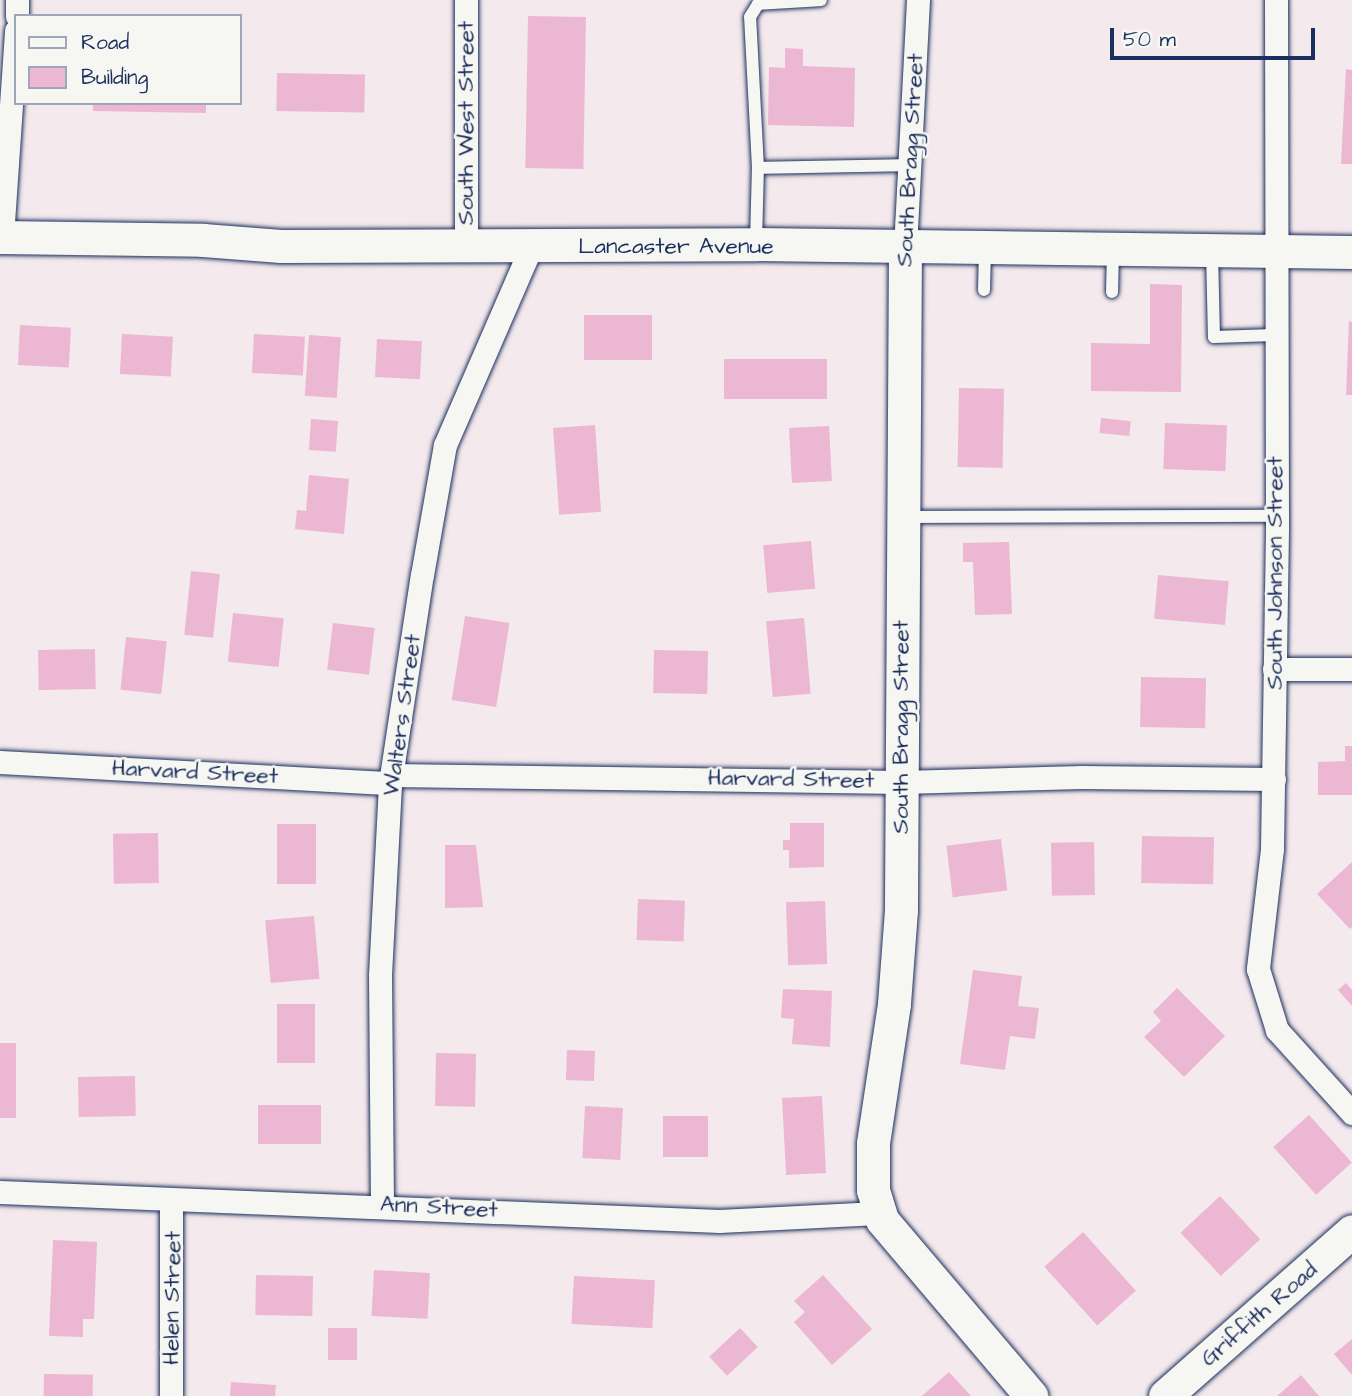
<!DOCTYPE html>
<html>
<head>
<meta charset="utf-8">
<style>
	body { margin:0 }
	#map { position:relative; width:1352px; height:1396px; overflow:hidden; background:#f4e9ec; font-family:"Architects Daughter",sans-serif }
	div>[style] { position:absolute }
	[style*='--x'] { left:calc(var(--x)*1px); top:calc(var(--y)*1px); width:calc(var(--w)*1px); rotate:calc(var(--a)*1deg) }
	.building>* { inset:0; background:#ecb7d2; transform-origin:0 0 }
	.roads { filter:drop-shadow(0 0 2px #1b2f5e) drop-shadow(0 0 2px #1b2f5e) }
	.lane>* { height:12px; margin:-6px; padding:0 6px; transform-origin:6px; border-radius:6px; background:#f6f6f2 }
	.street>* { height:23px; margin:-11.5px; padding:0 11.5px; transform-origin:11.5px; border-radius:11.5px; background:#f6f6f2 }
	.secondary>* { height:33px; margin:-16.5px; padding:0 16.5px; transform-origin:16.5px; border-radius:16.5px; background:#f6f6f2 }
	span { translate:-50% -50%; white-space:nowrap; text-align:center; line-height:1.15; -webkit-text-stroke:5px #f6f6f2; paint-order:stroke }
	.street-label { font-size:23px; color:#1b2f5e }
	.legend { position:absolute; left:14px; top:14px; width:228px; height:91px; box-sizing:border-box; background:#f6f6f2; border:2px solid #9ea6b7; margin:0; padding:9px 12px; list-style:none; font-size:21px; color:#1b2f5e }
	.legend li { display:flex; align-items:center; gap:14px; height:35px }
	.legend b { width:35px; border:2px solid #9ea6b7 }
	.scale { position:absolute; left:1110px; top:28px; width:205px; height:32px; box-sizing:border-box; border:4px solid #1b2f5e; border-top:0; padding-left:9px; font-size:21px; line-height:24px; white-space:nowrap; color:#1b2f5e; -webkit-text-stroke:5px #f6f6f2; paint-order:stroke }
</style>
</head>
<body>
<div id="map">
	<div class="building">
		<i style="left:528px;top:16px;width:58px;height:152px;rotate:1deg"></i>
		<i style="clip-path:polygon(785px 48px,803px 49px,803px 66px,855px 68px,854px 127px,768px 125px,769px 67px,785px 68px)"></i>
		<i style="clip-path:polygon(1346px 69px,1352px 70px,1352px 164px,1341px 164px)"></i>
		<i style="left:277px;top:73px;width:88px;height:38px;rotate:1deg"></i>
		<i style="clip-path:polygon(93px 103px,206px 103px,206px 113px,93px 111px)"></i>
		<i style="clip-path:polygon(1150px 284px,1182px 285px,1181px 392px,1091px 391px,1091px 343px,1150px 344px)"></i>
		<i style="left:584px;top:315px;width:68px;height:45px"></i>
		<i style="clip-path:polygon(1349px 321px,1352px 322px,1352px 395px,1346px 395px)"></i>
		<i style="left:20px;top:325px;width:51px;height:40px;rotate:3deg"></i>
		<i style="left:122px;top:334px;width:51px;height:40px;rotate:3deg"></i>
		<i style="left:254px;top:334px;width:51px;height:39px;rotate:3deg"></i>
		<i style="left:309px;top:335px;width:32px;height:61px;rotate:4deg"></i>
		<i style="left:377px;top:339px;width:45px;height:38px;rotate:3deg"></i>
		<i style="left:724px;top:359px;width:103px;height:40px"></i>
		<i style="left:959px;top:388px;width:45px;height:79px;rotate:1deg"></i>
		<i style="left:1101px;top:418px;width:30px;height:15px;rotate:6deg"></i>
		<i style="left:311px;top:419px;width:27px;height:31px;rotate:4deg"></i>
		<i style="left:1165px;top:423px;width:62px;height:46px;rotate:2deg"></i>
		<i style="left:595px;top:425px;width:87px;height:42px;rotate:86deg"></i>
		<i style="left:829px;top:426px;width:55px;height:40px;rotate:87deg"></i>
		<i style="clip-path:polygon(309px 475px,349px 479px,344px 534px,295px 529px,297px 510px,306px 511px)"></i>
		<i style="left:811px;top:541px;width:48px;height:48px;rotate:85deg"></i>
		<i style="clip-path:polygon(1009px 542px,1012px 614px,975px 615px,973px 562px,963px 562px,963px 543px)"></i>
		<i style="left:191px;top:571px;width:29px;height:64px;rotate:6deg"></i>
		<i style="left:1158px;top:575px;width:71px;height:44px;rotate:5deg"></i>
		<i style="left:233px;top:613px;width:51px;height:49px;rotate:6deg"></i>
		<i style="left:465px;top:616px;width:45px;height:85px;rotate:9deg"></i>
		<i style="left:804px;top:618px;width:76px;height:38px;rotate:85deg"></i>
		<i style="left:333px;top:623px;width:42px;height:47px;rotate:7deg"></i>
		<i style="left:126px;top:637px;width:41px;height:53px;rotate:6deg"></i>
		<i style="left:95px;top:649px;width:40px;height:57px;rotate:89deg"></i>
		<i style="left:654px;top:650px;width:54px;height:43px;rotate:1deg"></i>
		<i style="left:1141px;top:677px;width:65px;height:50px;rotate:1deg"></i>
		<i style="clip-path:polygon(1345px 746px,1352px 746px,1352px 795px,1318px 795px,1318px 762px,1345px 761px)"></i>
		<i style="clip-path:polygon(790px 823px,824px 823px,824px 867px,789px 868px,789px 850px,783px 850px,783px 840px,790px 840px)"></i>
		<i style="left:277px;top:824px;width:39px;height:60px"></i>
		<i style="left:158px;top:833px;width:50px;height:45px;rotate:89deg"></i>
		<i style="left:1142px;top:836px;width:72px;height:47px;rotate:1deg"></i>
		<i style="left:1001px;top:839px;width:52px;height:55px;rotate:83deg"></i>
		<i style="left:1094px;top:842px;width:53px;height:43px;rotate:89deg"></i>
		<i style="clip-path:polygon(445px 845px,476px 845px,483px 907px,445px 908px)"></i>
		<i style="clip-path:polygon(1352px 862px,1352px 927px,1350px 929px,1317px 894px)"></i>
		<i style="left:638px;top:899px;width:47px;height:41px;rotate:2deg"></i>
		<i style="left:825px;top:901px;width:63px;height:39px;rotate:88deg"></i>
		<i style="left:314px;top:916px;width:63px;height:49px;rotate:85deg"></i>
		<i style="clip-path:polygon(973px 970px,1022px 976px,1018px 1006px,1039px 1008px,1035px 1039px,1010px 1036px,1005px 1070px,960px 1064px)"></i>
		<i style="clip-path:polygon(1346px 983px,1352px 990px,1352px 1006px,1338px 990px)"></i>
		<i style="clip-path:polygon(1177px 988px,1225px 1036px,1184px 1077px,1144px 1037px,1161px 1021px,1153px 1012px)"></i>
		<i style="clip-path:polygon(783px 989px,832px 991px,830px 1047px,792px 1044px,794px 1019px,781px 1018px)"></i>
		<i style="left:277px;top:1004px;width:38px;height:59px"></i>
		<i style="left:0;top:1043px;width:16px;height:75px"></i>
		<i style="left:567px;top:1050px;width:28px;height:30px;rotate:2deg"></i>
		<i style="left:436px;top:1053px;width:40px;height:53px;rotate:1deg"></i>
		<i style="left:135px;top:1076px;width:40px;height:57px;rotate:89deg"></i>
		<i style="left:822px;top:1096px;width:77px;height:40px;rotate:87deg"></i>
		<i style="left:258px;top:1105px;width:63px;height:39px"></i>
		<i style="left:585px;top:1106px;width:38px;height:52px;rotate:3deg"></i>
		<i style="left:1309px;top:1115px;width:64px;height:48px;rotate:48deg"></i>
		<i style="left:708px;top:1116px;width:41px;height:45px;rotate:90deg"></i>
		<i style="left:1220px;top:1196px;width:59px;height:54px;rotate:47deg"></i>
		<i style="left:1083px;top:1232px;width:79px;height:52px;rotate:48deg"></i>
		<i style="clip-path:polygon(53px 1240px,97px 1242px,94px 1319px,83px 1319px,83px 1337px,49px 1336px)"></i>
		<i style="left:374px;top:1270px;width:56px;height:46px;rotate:3deg"></i>
		<i style="left:256px;top:1275px;width:57px;height:40px;rotate:1deg"></i>
		<i style="clip-path:polygon(823px 1275px,872px 1329px,832px 1365px,794px 1322px,805px 1312px,794px 1301px)"></i>
		<i style="left:574px;top:1276px;width:81px;height:48px;rotate:3deg"></i>
		<i style="left:328px;top:1328px;width:29px;height:32px"></i>
		<i style="left:740px;top:1328px;width:26px;height:42px;rotate:47deg"></i>
		<i style="clip-path:polygon(1352px 1339px,1352px 1375px,1334px 1354px)"></i>
		<i style="clip-path:polygon(949px 1372px,971px 1396px,922px 1396px)"></i>
		<i style="left:44px;top:1374px;width:49px;height:22px;rotate:1deg"></i>
		<i style="clip-path:polygon(1301px 1375px,1319px 1396px,1277px 1396px)"></i>
		<i style="clip-path:polygon(231px 1382px,276px 1385px,275px 1396px,230px 1396px)"></i>
	</div>
	<div class="roads">
		<div class="lane">
			<i style="--x:758;--y:168;--w:150;--a:-1.1"></i>
			<i style="--x:756;--y:242;--w:74;--a:-88.5"></i>
			<i style="--x:758;--y:168;--w:151;--a:-93"></i>
			<i style="--x:750;--y:17;--w:15;--a:-58"></i>
			<i style="--x:758;--y:4;--w:63;--a:-3.6"></i>
			<i style="--x:1212;--y:251;--w:86;--a:88.7"></i>
			<i style="--x:1214;--y:337;--w:60;--a:-1.9"></i>
			<i style="--x:984;--y:290;--w:41;--a:-88.6"></i>
			<i style="--x:1112;--y:292;--w:42;--a:-88.6"></i>
			<i style="--x:906;--y:517;--w:371;--a:-0.2"></i>
		</div>
		<div class="street">
			<i style="--x:1276;--y:0;--w:530;--a:89.89"></i>
			<i style="--x:1277;--y:530;--w:319;--a:90.9"></i>
			<i style="--x:1272;--y:849;--w:121;--a:96.7"></i>
			<i style="--x:1258;--y:969;--w:64;--a:72.7"></i>
			<i style="--x:1277;--y:1030;--w:112;--a:47.9"></i>
			<i style="--x:17;--y:16;--w:16;--a:-90"></i>
			<i style="--x:2;--y:237;--w:207;--a:-86.1"></i>
			<i style="--x:466;--y:246;--w:246;--a:-90"></i>
			<i style="--x:905;--y:248;--w:248;--a:-87"></i>
			<i style="--x:1274;--y:669;--w:78;--a:0"></i>
			<i style="--x:0;--y:762;--w:391;--a:3.1"></i>
			<i style="--x:391;--y:775;--w:511;--a:0.78"></i>
			<i style="--x:902;--y:782;--w:179;--a:-1.6"></i>
			<i style="--x:1081;--y:777;--w:193;--a:0.6"></i>
			<i style="--x:0;--y:1192;--w:720;--a:2.31"></i>
			<i style="--x:719;--y:1221;--w:159;--a:-2.9"></i>
			<i style="--x:382;--y:1204;--w:229;--a:-90.5"></i>
			<i style="--x:380;--y:975;--w:192;--a:-87"></i>
			<i style="--x:390;--y:783;--w:210;--a:-81.3"></i>
			<i style="--x:422;--y:575;--w:132;--a:-80"></i>
			<i style="--x:445;--y:445;--w:216;--a:-66.5"></i>
			<i style="--x:171;--y:1396;--w:197;--a:-90"></i>
		</div>
		<div class="secondary">
			<i style="--x:0;--y:237;--w:203;--a:0.8"></i>
			<i style="--x:203;--y:240;--w:78;--a:4.4"></i>
			<i style="--x:281;--y:246;--w:475;--a:-0.2"></i>
			<i style="--x:756;--y:244;--w:596;--a:0.77"></i>
			<i style="--x:905;--y:248;--w:662;--a:90.35"></i>
			<i style="--x:901;--y:910;--w:94;--a:94.3"></i>
			<i style="--x:894;--y:1004;--w:141;--a:98.6"></i>
			<i style="--x:873;--y:1143;--w:47;--a:90"></i>
			<i style="--x:873;--y:1190;--w:31;--a:73"></i>
			<i style="--x:882;--y:1220;--w:231;--a:49.7"></i>
			<i style="--x:1165;--y:1396;--w:249;--a:-41.4"></i>
		</div>
	</div>
	<div class="street-label">
		<span style="left:466px;top:123px;rotate:-90deg">South West Street</span>
		<span style="left:910px;top:160px;rotate:-87deg">South Bragg Street</span>
		<span style="left:676px;top:246px">Lancaster Avenue</span>
		<span style="left:1275px;top:573px;rotate:-90deg">South Johnson Street</span>
		<span style="left:402px;top:715px;rotate:-82deg">Walters Street</span>
		<span style="left:901px;top:727px;rotate:-90deg">South Bragg Street</span>
		<span style="left:195px;top:772px;rotate:3deg">Harvard Street</span>
		<span style="left:791px;top:779px;rotate:1deg">Harvard Street</span>
		<span style="left:439px;top:1207px;rotate:3deg">Ann Street</span>
		<span style="left:172px;top:1298px;rotate:-89deg">Helen Street</span>
		<span style="left:1259px;top:1314px;rotate:-41deg">Griffith Road</span>
	</div>
	<ul class="legend">
	<li><b style="height:9px;background:#f6f6f2"></b>Road</li>
	<li><b style="height:19px;background:#ecb7d2"></b>Building</li>
	</ul>
	<div class="scale">50 m</div>
</div>
</body>
</html>
